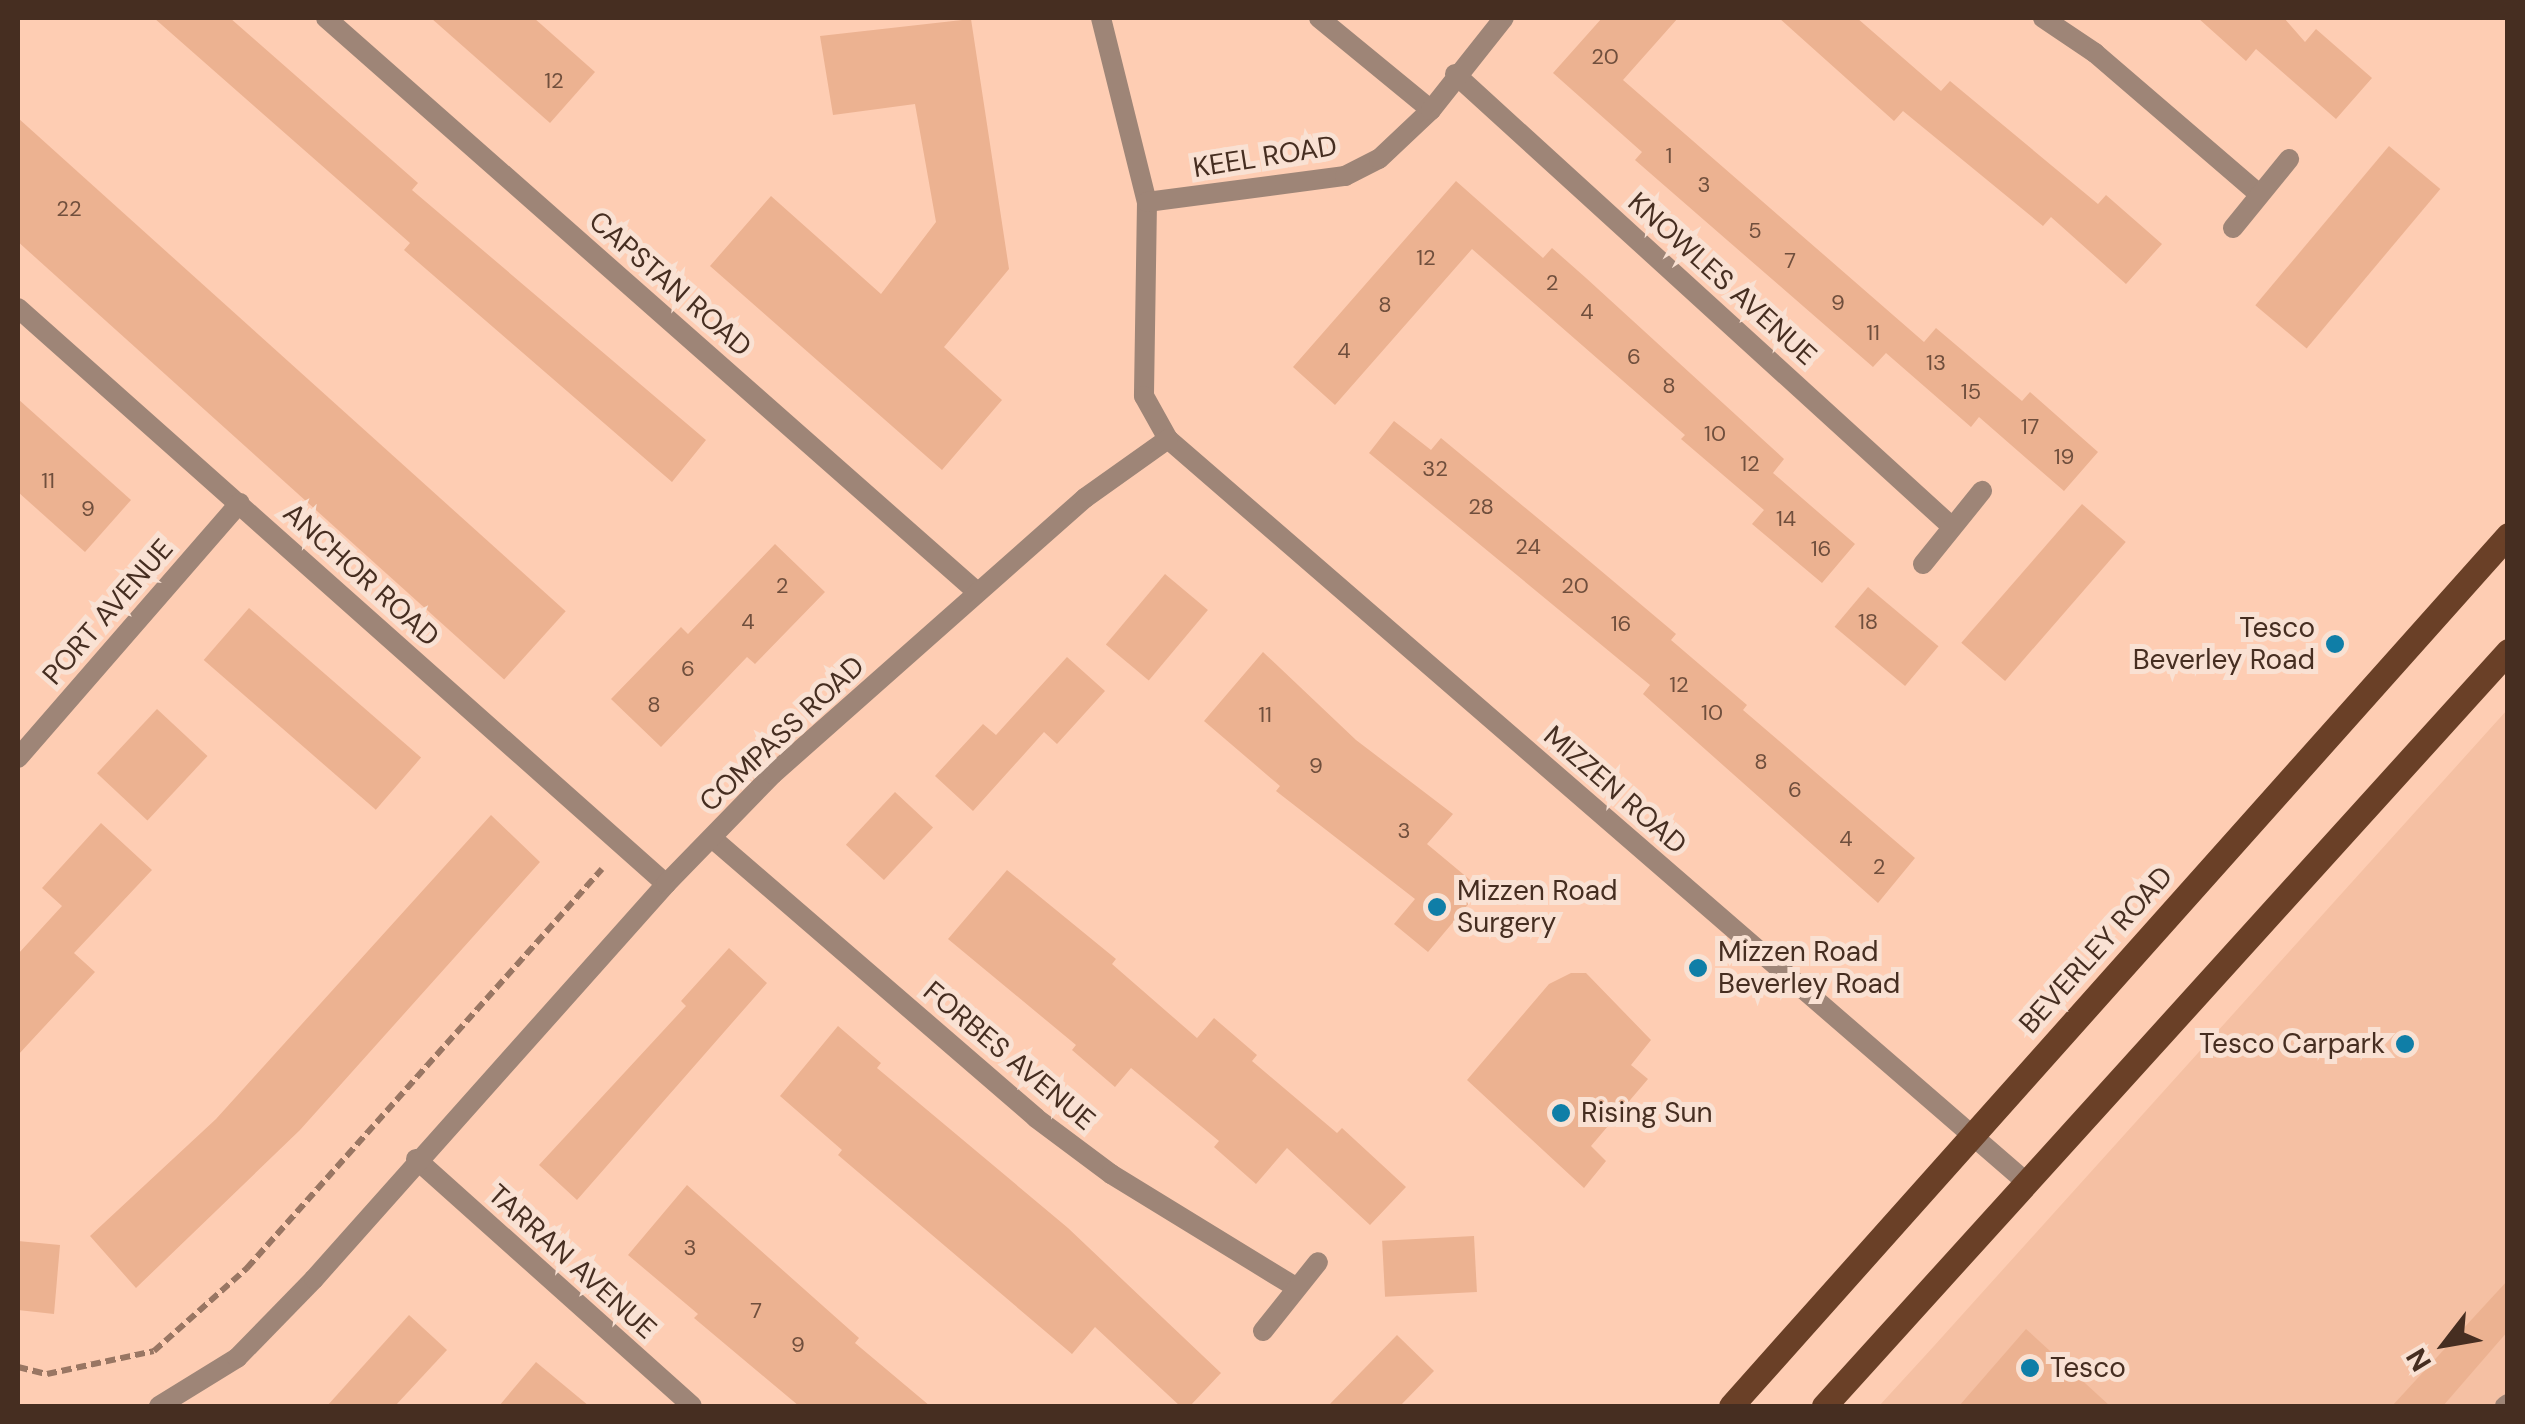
<!DOCTYPE html>
<html>
<head>
<meta charset="utf-8">
<style>
	body { margin:0 }
	#map { position:relative; width:2525px; height:1424px; overflow:hidden; background:#fecdb3; font-family:"DM Sans",sans-serif }
	div>[style] { position:absolute }
	[style*='--x'] { left:calc(var(--x)*1px); top:calc(var(--y)*1px); width:calc(var(--w)*1px); rotate:calc(var(--a)*1deg) }
	.built>* { inset:0; background:#f5c0a3 }
	.building>* { inset:0; background:#ecb291; transform-origin:0 0 }
	.path>* { height:6px; margin-top:-3px; transform-origin:0; background:repeating-linear-gradient(90deg,#997663 0 10px,transparent 0 15px) }
	.lane>* { height:20px; margin:-10px; padding:0 10px; transform-origin:10px; border-radius:10px; background:#9e8577 }
	.street>* { height:20px; margin:-10px; padding:0 10px; transform-origin:10px; border-radius:10px; background:#9e8577 }
	.primary>* { height:25px; margin:-12.5px; padding:0 12.5px; transform-origin:12.5px; border-radius:12.5px; background:#6a4027 }
	.dots>* { width:28px; height:28px; translate:-50% -50%; box-sizing:border-box; border:5px solid #f9e1d3; border-radius:50% }
	span { translate:-50% -50%; white-space:nowrap; text-align:center; line-height:1.15; -webkit-text-stroke:10px #f9e1d3; paint-order:stroke }
	.number-label { font-size:22px; color:#704f3d }
	.number-label span { -webkit-text-stroke-width:0 }
	.street-label { font-size:28px; color:#462e21 }
	.poi-label { font-size:28px; color:#462e21 }
	.right { translate:-100% -50%; text-align:right }
	.left { translate:0 -50%; text-align:left }
	.frame { position:absolute; inset:0; border:20px solid #462e21; pointer-events:none }
	.north { position:absolute; left:2395px; top:1294px; width:100px; height:100px; -webkit-text-stroke:8px #f9e1d3; paint-order:stroke; rotate:239deg; font-size:28px; font-weight:700; line-height:40px; text-align:center; color:#462e21 }
	.north::after { content:''; display:block; margin:auto; width:35px; height:45px; background:#462e21; clip-path:polygon(50% 0,100% 100%,50% 72%,0 100%) }
</style>
</head>
<body>
<div id="map">
	<div class="built">
		<i style="clip-path:polygon(2507px 710px,2507px 1406px,1879px 1406px,1934px 1346px)"></i>
	</div>
	<div class="building">
		<i style="clip-path:polygon(154px 18px,230px 18px,418px 183px,412px 190px,706px 440px,672px 482px,404px 250px,410px 243px)"></i>
		<i style="clip-path:polygon(431px 18px,534px 18px,595px 72px,550px 123px)"></i>
		<i style="clip-path:polygon(1602px 18px,1678px 18px,1623px 80px,1924px 342px,1936px 328px,2022px 401px,2030px 392px,2098px 452px,2064px 491px,1979px 417px,1971px 427px,1886px 353px,1873px 367px,1635px 160px,1642px 152px,1553px 73px)"></i>
		<i style="clip-path:polygon(1779px 18px,1857px 18px,1941px 91px,1950px 81px,2098px 204px,2106px 195px,2162px 244px,2126px 284px,2051px 217px,2043px 226px,1903px 111px,1894px 121px)"></i>
		<i style="clip-path:polygon(2198px 18px,2284px 18px,2305px 42px,2316px 29px,2372px 78px,2336px 119px,2256px 49px,2246px 61px)"></i>
		<i style="clip-path:polygon(971px 19px,1009px 269px,944px 347px,1002px 400px,942px 470px,710px 266px,771px 196px,881px 294px,936px 222px,915px 104px,833px 115px,820px 36px)"></i>
		<i style="left:18px;top:118px;width:737px;height:92px;rotate:42deg"></i>
		<i style="left:2389px;top:146px;width:67px;height:208px;rotate:40deg"></i>
		<i style="clip-path:polygon(1456px 181px,1543px 258px,1552px 248px,1586px 278px,1784px 459px,1773px 473px,1855px 544px,1822px 583px,1752px 524px,1764px 510px,1681px 439px,1685px 435px,1472px 249px,1335px 405px,1293px 367px)"></i>
		<i style="clip-path:polygon(18px 399px,131px 500px,85px 552px,18px 492px)"></i>
		<i style="clip-path:polygon(1394px 421px,1431px 450px,1441px 438px,1581px 554px,1676px 634px,1671px 640px,1747px 705px,1743px 710px,1915px 858px,1878px 903px,1643px 694px,1650px 685px,1369px 453px)"></i>
		<i style="left:2082px;top:504px;width:58px;height:184px;rotate:41deg"></i>
		<i style="clip-path:polygon(775px 544px,825px 592px,755px 664px,747px 657px,661px 747px,611px 699px,681px 627px,688px 634px)"></i>
		<i style="left:1165px;top:574px;width:56px;height:92px;rotate:40deg"></i>
		<i style="left:1868px;top:587px;width:92px;height:52px;rotate:40deg"></i>
		<i style="left:249px;top:608px;width:228px;height:69px;rotate:41deg"></i>
		<i style="clip-path:polygon(1263px 652px,1356px 740px,1453px 814px,1427px 844px,1481px 889px,1428px 952px,1394px 924px,1415px 899px,1276px 791px,1280px 786px,1204px 721px)"></i>
		<i style="clip-path:polygon(1067px 657px,1105px 691px,1057px 744px,1044px 732px,973px 811px,935px 776px,983px 724px,996px 735px)"></i>
		<i style="left:157px;top:709px;width:69px;height:88px;rotate:43deg"></i>
		<i style="left:895px;top:792px;width:52px;height:72px;rotate:43deg"></i>
		<i style="clip-path:polygon(491px 815px,540px 862px,300px 1130px,136px 1288px,90px 1236px,216px 1119px)"></i>
		<i style="clip-path:polygon(101px 823px,152px 870px,74px 953px,95px 972px,18px 1055px,18px 954px,62px 906px,42px 888px)"></i>
		<i style="clip-path:polygon(1007px 870px,1116px 959px,1112px 964px,1197px 1038px,1214px 1018px,1257px 1055px,1252px 1061px,1337px 1133px,1342px 1128px,1406px 1187px,1370px 1225px,1287px 1148px,1256px 1184px,1214px 1147px,1219px 1141px,1131px 1068px,1115px 1087px,1072px 1050px,1076px 1045px,948px 939px)"></i>
		<i style="clip-path:polygon(729px 948px,767px 983px,577px 1200px,539px 1165px,686px 1006px,681px 1001px)"></i>
		<i style="clip-path:polygon(1571px 973px,1586px 973px,1651px 1040px,1631px 1065px,1648px 1079px,1591px 1146px,1606px 1161px,1584px 1188px,1467px 1080px,1549px 984px)"></i>
		<i style="clip-path:polygon(838px 1026px,881px 1063px,877px 1068px,1068px 1228px,1221px 1373px,1190px 1406px,1180px 1406px,1095px 1327px,1072px 1354px,838px 1155px,842px 1150px,780px 1096px)"></i>
		<i style="clip-path:polygon(687px 1185px,859px 1338px,855px 1343px,930px 1406px,799px 1406px,694px 1318px,698px 1314px,628px 1255px)"></i>
		<i style="left:1474px;top:1236px;width:56px;height:92px;rotate:87deg"></i>
		<i style="clip-path:polygon(18px 1241px,60px 1245px,54px 1314px,18px 1310px)"></i>
		<i style="clip-path:polygon(2508px 1280px,2508px 1331px,2443px 1406px,2392px 1406px)"></i>
		<i style="clip-path:polygon(409px 1315px,447px 1350px,395px 1406px,327px 1406px)"></i>
		<i style="clip-path:polygon(2026px 1329px,2110px 1406px,1959px 1406px)"></i>
		<i style="clip-path:polygon(1397px 1335px,1434px 1371px,1400px 1406px,1328px 1406px)"></i>
		<i style="clip-path:polygon(536px 1362px,589px 1406px,499px 1406px)"></i>
	</div>
	<div class="path">
		<i style="--x:18;--y:1367;--w:30;--a:14"></i>
		<i style="--x:47;--y:1374;--w:109;--a:-12.1"></i>
		<i style="--x:154;--y:1351;--w:125;--a:-41.7"></i>
		<i style="--x:247;--y:1268;--w:534;--a:-48.34"></i>
	</div>
	<div class="lane">
		<i style="--x:2505;--y:1406;--w:4;--a:-34"></i>
	</div>
	<div class="street">
		<i style="--x:326;--y:18;--w:868;--a:41.4"></i>
		<i style="--x:1101;--y:18;--w:190;--a:76"></i>
		<i style="--x:1147;--y:202;--w:194;--a:90.9"></i>
		<i style="--x:1144;--y:396;--w:49;--a:60.8"></i>
		<i style="--x:1168;--y:439;--w:1135;--a:40.89"></i>
		<i style="--x:1319;--y:18;--w:145;--a:39.4"></i>
		<i style="--x:2043;--y:18;--w:63;--a:33.9"></i>
		<i style="--x:2095;--y:53;--w:215;--a:40.7"></i>
		<i style="--x:1455;--y:74;--w:671;--a:42.34"></i>
		<i style="--x:1147;--y:202;--w:200;--a:-7.5"></i>
		<i style="--x:1345;--y:176;--w:38;--a:-27"></i>
		<i style="--x:1379;--y:159;--w:71;--a:-43.3"></i>
		<i style="--x:1431;--y:110;--w:117;--a:-51.6"></i>
		<i style="--x:2233;--y:228;--w:89;--a:-50.9"></i>
		<i style="--x:18;--y:308;--w:867;--a:41.63"></i>
		<i style="--x:1923;--y:564;--w:94;--a:-51.1"></i>
		<i style="--x:18;--y:758;--w:338;--a:-49"></i>
		<i style="--x:712;--y:838;--w:428;--a:40.8"></i>
		<i style="--x:1036;--y:1118;--w:94;--a:36.7"></i>
		<i style="--x:1111;--y:1174;--w:215;--a:31.5"></i>
		<i style="--x:416;--y:1159;--w:370;--a:41.8"></i>
		<i style="--x:1263;--y:1331;--w:88;--a:-51.4"></i>
		<i style="--x:159;--y:1406;--w:92;--a:-31.6"></i>
		<i style="--x:237;--y:1358;--w:110;--a:-45.7"></i>
		<i style="--x:314;--y:1279;--w:529;--a:-48.29"></i>
		<i style="--x:666;--y:884;--w:153;--a:-45.8"></i>
		<i style="--x:773;--y:774;--w:417;--a:-41.5"></i>
		<i style="--x:1085;--y:498;--w:102;--a:-35.4"></i>
	</div>
	<div class="primary">
		<i style="--x:1731;--y:1406;--w:1167;--a:-48.26"></i>
		<i style="--x:1824;--y:1406;--w:1019;--a:-47.82"></i>
	</div>
	<div class="dots">
		<i style="left:2335px;top:644px;background:#0f7ea7"></i>
		<i style="left:1437px;top:907px;background:#0f7ea7"></i>
		<i style="left:1698px;top:968px;background:#0f7ea7"></i>
		<i style="left:2405px;top:1044px;background:#0f7ea7"></i>
		<i style="left:1561px;top:1113px;background:#0f7ea7"></i>
		<i style="left:2030px;top:1368px;background:#0f7ea7"></i>
	</div>
	<div class="number-label">
		<span style="left:1605px;top:57px">20</span>
		<span style="left:554px;top:81px">12</span>
		<span style="left:1669px;top:156px">1</span>
		<span style="left:1704px;top:185px">3</span>
		<span style="left:69px;top:209px">22</span>
		<span style="left:1755px;top:231px">5</span>
		<span style="left:1426px;top:258px">12</span>
		<span style="left:1790px;top:261px">7</span>
		<span style="left:1552px;top:283px">2</span>
		<span style="left:1838px;top:303px">9</span>
		<span style="left:1385px;top:305px">8</span>
		<span style="left:1587px;top:312px">4</span>
		<span style="left:1873px;top:333px">11</span>
		<span style="left:1344px;top:351px">4</span>
		<span style="left:1634px;top:357px">6</span>
		<span style="left:1936px;top:363px">13</span>
		<span style="left:1669px;top:386px">8</span>
		<span style="left:1971px;top:392px">15</span>
		<span style="left:2030px;top:427px">17</span>
		<span style="left:1715px;top:434px">10</span>
		<span style="left:2064px;top:457px">19</span>
		<span style="left:1750px;top:464px">12</span>
		<span style="left:1435px;top:469px">32</span>
		<span style="left:48px;top:481px">11</span>
		<span style="left:1481px;top:507px">28</span>
		<span style="left:88px;top:509px">9</span>
		<span style="left:1786px;top:519px">14</span>
		<span style="left:1528px;top:547px">24</span>
		<span style="left:1821px;top:549px">16</span>
		<span style="left:782px;top:586px">2</span>
		<span style="left:1575px;top:586px">20</span>
		<span style="left:748px;top:622px">4</span>
		<span style="left:1868px;top:622px">18</span>
		<span style="left:1621px;top:624px">16</span>
		<span style="left:688px;top:669px">6</span>
		<span style="left:1679px;top:685px">12</span>
		<span style="left:654px;top:705px">8</span>
		<span style="left:1712px;top:713px">10</span>
		<span style="left:1265px;top:715px">11</span>
		<span style="left:1761px;top:762px">8</span>
		<span style="left:1316px;top:766px">9</span>
		<span style="left:1795px;top:790px">6</span>
		<span style="left:1404px;top:831px">3</span>
		<span style="left:1846px;top:839px">4</span>
		<span style="left:1879px;top:867px">2</span>
		<span style="left:690px;top:1248px">3</span>
		<span style="left:756px;top:1311px">7</span>
		<span style="left:798px;top:1345px">9</span>
	</div>
	<div class="street-label">
		<span style="left:1265px;top:157px;rotate:-9deg">KEEL ROAD</span>
		<span style="left:1722px;top:279px;rotate:42deg">KNOWLES AVENUE</span>
		<span style="left:670px;top:284px;rotate:41deg">CAPSTAN ROAD</span>
		<span style="left:361px;top:575px;rotate:42deg">ANCHOR ROAD</span>
		<span style="left:108px;top:612px;rotate:-49deg">PORT AVENUE</span>
		<span style="left:782px;top:734px;rotate:-43deg">COMPASS ROAD</span>
		<span style="left:1615px;top:790px;rotate:41deg">MIZZEN ROAD</span>
		<span style="left:2096px;top:950px;rotate:-48deg">BEVERLEY ROAD</span>
		<span style="left:1009px;top:1056px;rotate:40deg">FORBES AVENUE</span>
		<span style="left:572px;top:1262px;rotate:42deg">TARRAN AVENUE</span>
	</div>
	<div class="poi-label">
		<span class="right" style="left:2315px;top:644px">Tesco<br>Beverley Road</span>
		<span class="left" style="left:1457px;top:907px">Mizzen Road<br>Surgery</span>
		<span class="left" style="left:1718px;top:968px">Mizzen Road<br>Beverley Road</span>
		<span class="right" style="left:2385px;top:1044px">Tesco Carpark</span>
		<span class="left" style="left:1581px;top:1113px">Rising Sun</span>
		<span class="left" style="left:2050px;top:1368px">Tesco</span>
	</div>
	<div class="frame"></div>
	<div class="north">N</div>
</div>
</body>
</html>
